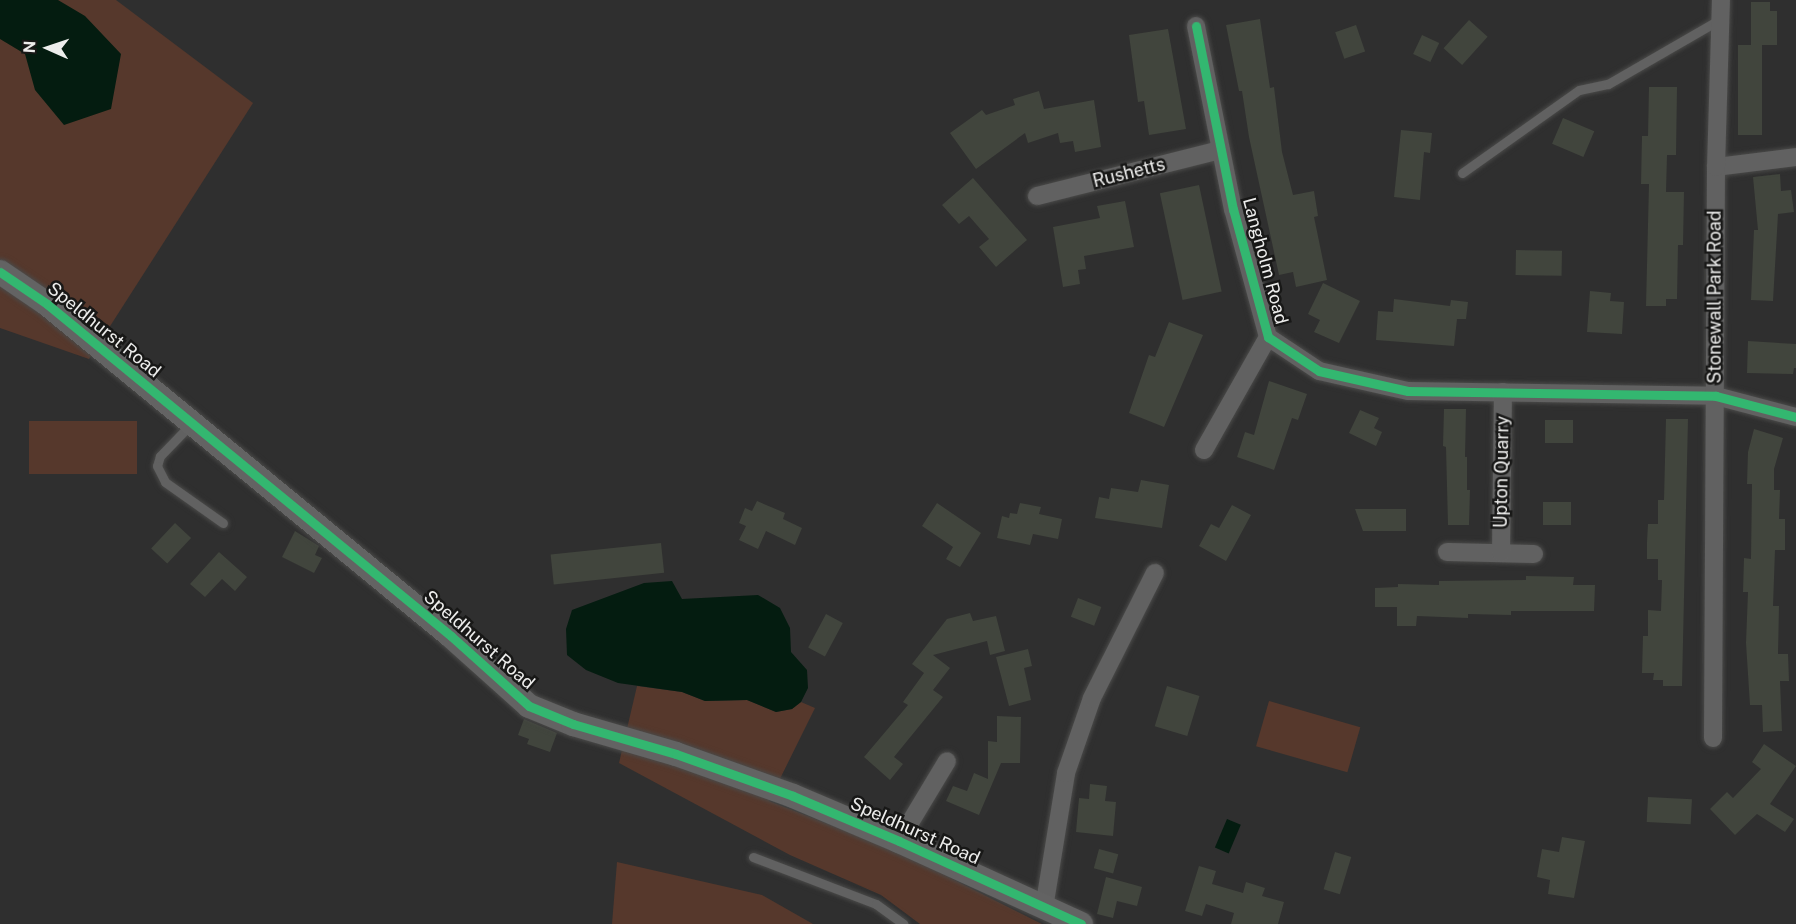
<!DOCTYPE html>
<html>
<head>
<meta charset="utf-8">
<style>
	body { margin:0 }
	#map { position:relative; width:1796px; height:924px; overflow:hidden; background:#2f2f2f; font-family:"Public Sans",sans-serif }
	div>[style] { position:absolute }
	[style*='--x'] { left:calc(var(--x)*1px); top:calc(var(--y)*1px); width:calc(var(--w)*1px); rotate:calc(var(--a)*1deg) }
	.green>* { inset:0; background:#56382c; transform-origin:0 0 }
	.water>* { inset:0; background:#041c10; transform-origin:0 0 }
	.building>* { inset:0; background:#41453d; transform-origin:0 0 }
	.roads { filter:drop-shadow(0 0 2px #4a4a49) drop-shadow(0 0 2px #4a4a49) }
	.lane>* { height:9px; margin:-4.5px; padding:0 4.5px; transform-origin:4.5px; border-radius:4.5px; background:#616161 }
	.street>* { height:18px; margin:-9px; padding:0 9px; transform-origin:9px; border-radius:9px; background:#616161 }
	.secondary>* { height:24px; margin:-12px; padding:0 12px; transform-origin:12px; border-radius:12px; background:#636363 }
	.cycleway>* { height:9px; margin:-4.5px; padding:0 4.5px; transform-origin:4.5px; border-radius:4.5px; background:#33b770 }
	span { translate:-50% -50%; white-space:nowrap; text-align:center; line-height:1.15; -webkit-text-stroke:5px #181817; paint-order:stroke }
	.street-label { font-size:18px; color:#ededec }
	.north { position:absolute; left:18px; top:18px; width:60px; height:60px; -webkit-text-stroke:4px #181817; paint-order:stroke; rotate:273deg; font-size:16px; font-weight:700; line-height:24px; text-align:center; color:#ededec }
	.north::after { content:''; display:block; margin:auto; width:21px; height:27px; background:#ededec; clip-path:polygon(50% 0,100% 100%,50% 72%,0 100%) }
</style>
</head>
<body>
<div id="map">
	<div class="green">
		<i style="clip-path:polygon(0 0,116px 0,253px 103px,89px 359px,0 328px)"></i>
		<i style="left:29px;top:421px;width:108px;height:53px"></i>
		<i style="clip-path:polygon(637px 686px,682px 692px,705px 701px,747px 700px,776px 712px,792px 709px,801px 702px,815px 708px,769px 801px,895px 850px,1042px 924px,920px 924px,881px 895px,790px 855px,619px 763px)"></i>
		<i style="left:1269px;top:701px;width:95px;height:47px;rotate:16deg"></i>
		<i style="clip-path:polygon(617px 862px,762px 895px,813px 924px,612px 924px)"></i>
	</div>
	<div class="water">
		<i style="clip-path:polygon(0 0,58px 0,85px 16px,121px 54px,111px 109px,64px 125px,35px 90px,25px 54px,0 39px)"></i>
		<i style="clip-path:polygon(672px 581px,682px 599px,758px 595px,780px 608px,790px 628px,791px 652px,807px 670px,808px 688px,801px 702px,792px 709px,776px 712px,747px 700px,705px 701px,682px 692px,618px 683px,586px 670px,567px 655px,566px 629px,572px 610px,644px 583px)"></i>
		<i style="left:1227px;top:819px;width:15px;height:31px;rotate:23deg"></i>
	</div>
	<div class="building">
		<i style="clip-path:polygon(1751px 2px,1770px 2px,1770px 11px,1777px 11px,1777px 45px,1751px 45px)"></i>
		<i style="clip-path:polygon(1260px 19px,1270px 88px,1274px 87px,1282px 152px,1293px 195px,1314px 191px,1318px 216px,1314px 217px,1327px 280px,1296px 287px,1293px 272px,1279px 275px,1249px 137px,1242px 91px,1239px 91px,1226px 25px)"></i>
		<i style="left:1469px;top:20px;width:25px;height:38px;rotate:42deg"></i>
		<i style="left:1356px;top:25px;width:28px;height:22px;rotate:71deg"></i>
		<i style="clip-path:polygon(1168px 29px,1186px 129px,1149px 135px,1144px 101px,1138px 102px,1129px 35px)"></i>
		<i style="left:1422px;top:35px;width:19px;height:21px;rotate:25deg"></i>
		<i style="left:1738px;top:45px;width:24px;height:90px"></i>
		<i style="clip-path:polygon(1649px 87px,1677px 87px,1676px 155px,1667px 155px,1666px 192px,1684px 192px,1683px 245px,1678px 245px,1677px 299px,1666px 299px,1666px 306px,1646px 306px,1649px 184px,1641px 184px,1642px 136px,1648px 136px)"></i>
		<i style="clip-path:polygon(1039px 91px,1044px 109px,1094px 100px,1101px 147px,1075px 152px,1073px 141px,1060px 143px,1058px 133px,1028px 143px,1025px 133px,976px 169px,950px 133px,982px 110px,986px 115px,1015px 105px,1013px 99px)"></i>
		<i style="left:1563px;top:118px;width:34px;height:28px;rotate:23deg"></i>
		<i style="clip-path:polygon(1401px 130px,1432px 133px,1430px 153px,1424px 152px,1420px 200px,1394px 197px)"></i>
		<i style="clip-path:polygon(1780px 174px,1781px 191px,1791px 190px,1794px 212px,1778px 214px,1773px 301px,1751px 300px,1754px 230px,1758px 230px,1753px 177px)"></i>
		<i style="clip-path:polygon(973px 178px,1027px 240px,996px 267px,979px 247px,989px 239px,969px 216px,959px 224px,942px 205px)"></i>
		<i style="left:1199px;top:185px;width:109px;height:40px;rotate:78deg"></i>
		<i style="clip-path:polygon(1125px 201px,1134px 247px,1084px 256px,1086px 269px,1078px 270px,1080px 284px,1063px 287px,1053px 227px,1100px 218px,1097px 206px)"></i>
		<i style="left:1516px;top:250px;width:46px;height:25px;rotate:1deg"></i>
		<i style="clip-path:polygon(1323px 283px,1360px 301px,1339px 343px,1314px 332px,1320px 320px,1308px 314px)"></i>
		<i style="clip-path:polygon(1590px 291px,1611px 293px,1610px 301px,1624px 302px,1622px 334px,1587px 332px)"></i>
		<i style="clip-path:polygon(1394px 299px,1450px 306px,1451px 300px,1468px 302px,1466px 319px,1457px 319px,1454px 346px,1376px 340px,1378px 311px,1393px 312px)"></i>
		<i style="clip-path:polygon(1169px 322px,1203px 335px,1164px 427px,1129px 413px,1149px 355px,1155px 357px)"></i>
		<i style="clip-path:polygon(1748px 341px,1796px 344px,1796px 368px,1794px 368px,1793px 374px,1747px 373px)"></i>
		<i style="clip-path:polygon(1269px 381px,1307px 394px,1298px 420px,1292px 418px,1274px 470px,1237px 457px,1245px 432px,1254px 435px)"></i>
		<i style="clip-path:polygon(1444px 409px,1466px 409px,1465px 457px,1467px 457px,1467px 490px,1470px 490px,1469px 525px,1448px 525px,1446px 447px,1443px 446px)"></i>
		<i style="clip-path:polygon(1360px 410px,1379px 418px,1374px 428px,1382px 432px,1376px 446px,1349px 433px)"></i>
		<i style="clip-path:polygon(1666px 419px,1688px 419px,1682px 686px,1663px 686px,1663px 680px,1653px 680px,1654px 673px,1642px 673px,1643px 636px,1648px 636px,1648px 610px,1661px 611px,1662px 580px,1658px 580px,1658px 559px,1647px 559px,1647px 542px,1648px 524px,1658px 524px,1658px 500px,1664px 500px)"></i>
		<i style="left:1545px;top:420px;width:28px;height:23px"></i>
		<i style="clip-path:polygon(1754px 429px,1783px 438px,1774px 469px,1774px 490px,1780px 490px,1779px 519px,1785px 519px,1785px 550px,1775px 550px,1773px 606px,1779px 606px,1778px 654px,1788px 654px,1789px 681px,1780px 681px,1782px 731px,1763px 732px,1762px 705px,1750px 705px,1746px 643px,1748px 592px,1743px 592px,1744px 558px,1751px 559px,1752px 484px,1747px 484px,1748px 452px)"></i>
		<i style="clip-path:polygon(1141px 480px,1169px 485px,1162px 528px,1095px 518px,1099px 497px,1109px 499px,1111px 488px,1138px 492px)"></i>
		<i style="clip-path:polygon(757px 501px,785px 513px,783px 519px,802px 528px,795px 545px,766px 531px,758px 549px,739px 540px,746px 526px,739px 523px,745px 508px,752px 511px)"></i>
		<i style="left:1543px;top:502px;width:28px;height:23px"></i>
		<i style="clip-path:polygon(937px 503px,981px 533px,960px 567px,946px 559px,953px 547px,922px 526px)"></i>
		<i style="clip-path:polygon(1020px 503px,1041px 507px,1039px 514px,1062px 519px,1058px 539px,1033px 534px,1030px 545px,997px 538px,1002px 516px,1009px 518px,1010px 513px,1017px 514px)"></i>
		<i style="clip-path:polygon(1232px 505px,1251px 515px,1226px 561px,1199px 546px,1211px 524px,1219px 528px)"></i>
		<i style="clip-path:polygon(1355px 509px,1406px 509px,1406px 531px,1363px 531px)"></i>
		<i style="left:175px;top:523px;width:22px;height:35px;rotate:43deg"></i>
		<i style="clip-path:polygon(295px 531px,319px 546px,315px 555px,322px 558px,314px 573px,282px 557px)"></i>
		<i style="left:661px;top:543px;width:30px;height:111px;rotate:84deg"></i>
		<i style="clip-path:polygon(219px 552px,247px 577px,235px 591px,222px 579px,205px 597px,190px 584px)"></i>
		<i style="clip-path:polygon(1526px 576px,1574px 577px,1573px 585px,1595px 585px,1594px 611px,1511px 611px,1511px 615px,1468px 614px,1468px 618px,1417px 616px,1416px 626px,1397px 626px,1397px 607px,1375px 607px,1375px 588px,1398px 587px,1398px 584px,1439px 585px,1439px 581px,1526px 580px)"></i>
		<i style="left:1078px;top:598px;width:25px;height:20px;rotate:21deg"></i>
		<i style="clip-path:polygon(970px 613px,973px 621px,996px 616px,1005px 651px,990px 655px,987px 641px,933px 655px,950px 668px,933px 690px,943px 697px,894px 757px,903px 764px,890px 780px,864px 757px,908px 705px,903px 702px,924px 673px,912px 664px,947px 619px)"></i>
		<i style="left:826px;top:614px;width:19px;height:38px;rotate:28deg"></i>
		<i style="clip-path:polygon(1028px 649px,1032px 666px,1024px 668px,1031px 700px,1009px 706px,996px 657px)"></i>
		<i style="left:1167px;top:686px;width:34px;height:42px;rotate:17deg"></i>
		<i style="clip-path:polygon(997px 716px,1021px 717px,1020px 763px,1001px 763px,979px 815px,946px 801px,953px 786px,967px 791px,974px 773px,988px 779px,988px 741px,997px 742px)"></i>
		<i style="clip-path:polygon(524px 719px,557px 733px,550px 752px,527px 744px,529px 739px,518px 735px)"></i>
		<i style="clip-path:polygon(1764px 744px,1796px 766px,1770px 804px,1794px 819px,1785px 832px,1757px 814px,1735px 835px,1710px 809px,1727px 792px,1733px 798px,1761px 769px,1752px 762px)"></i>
		<i style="clip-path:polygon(1090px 784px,1107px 786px,1105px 801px,1116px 802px,1113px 836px,1076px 832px,1079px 798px,1089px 799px)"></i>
		<i style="left:1648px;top:797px;width:44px;height:25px;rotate:3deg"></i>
		<i style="clip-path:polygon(1562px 837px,1585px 841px,1574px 898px,1548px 894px,1550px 880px,1537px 877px,1542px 849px,1559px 852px)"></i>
		<i style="left:1099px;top:849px;width:20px;height:20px;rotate:15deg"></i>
		<i style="left:1335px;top:852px;width:17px;height:39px;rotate:17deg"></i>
		<i style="clip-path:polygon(1199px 866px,1216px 871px,1212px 884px,1243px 893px,1246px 882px,1265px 888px,1262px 896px,1284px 902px,1278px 924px,1231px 924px,1234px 913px,1206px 904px,1202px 916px,1185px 911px)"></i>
		<i style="clip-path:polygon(1106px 877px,1142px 887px,1137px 906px,1117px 901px,1113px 918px,1097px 914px)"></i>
	</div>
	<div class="roads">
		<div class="lane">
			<i style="--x:1462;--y:173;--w:143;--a:-35.4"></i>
			<i style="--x:1579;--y:90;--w:30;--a:-12"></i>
			<i style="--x:1608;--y:84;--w:128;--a:-30"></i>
			<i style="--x:191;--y:424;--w:45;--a:134.1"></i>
			<i style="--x:160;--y:456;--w:10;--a:107"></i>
			<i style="--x:157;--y:466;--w:18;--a:63"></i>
			<i style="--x:165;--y:482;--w:71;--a:35.3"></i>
			<i style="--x:753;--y:857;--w:132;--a:20.9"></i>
			<i style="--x:876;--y:904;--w:34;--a:36"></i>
		</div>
		<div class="street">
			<i style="--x:1196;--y:26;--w:187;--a:78.6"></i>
			<i style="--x:1233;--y:209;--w:133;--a:74.7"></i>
			<i style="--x:1268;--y:337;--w:61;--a:33.7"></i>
			<i style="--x:1319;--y:371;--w:91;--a:12.7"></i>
			<i style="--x:1408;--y:391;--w:308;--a:0.9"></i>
			<i style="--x:1716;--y:396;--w:83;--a:14.7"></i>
			<i style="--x:1716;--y:167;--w:81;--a:-7.1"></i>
			<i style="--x:1037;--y:196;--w:189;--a:-14.1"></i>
			<i style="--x:1204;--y:450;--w:130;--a:-60.5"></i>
			<i style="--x:1447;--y:552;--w:87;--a:1.3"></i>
			<i style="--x:1501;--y:553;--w:161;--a:-89.3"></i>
			<i style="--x:1713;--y:738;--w:571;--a:-89.7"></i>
			<i style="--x:1716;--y:167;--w:167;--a:-88.3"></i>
			<i style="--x:899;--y:841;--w:93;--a:-59"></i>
			<i style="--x:1044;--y:908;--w:137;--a:-80.7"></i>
			<i style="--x:1066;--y:773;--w:79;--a:-70.9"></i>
			<i style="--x:1092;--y:698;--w:140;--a:-63.3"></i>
		</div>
		<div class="secondary">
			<i style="--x:0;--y:272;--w:57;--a:34.2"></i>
			<i style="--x:47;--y:304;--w:523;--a:39.41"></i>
			<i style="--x:451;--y:636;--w:105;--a:41.9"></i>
			<i style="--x:529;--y:706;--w:48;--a:22.2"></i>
			<i style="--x:573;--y:724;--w:107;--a:16.2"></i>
			<i style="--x:676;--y:754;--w:124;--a:19.7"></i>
			<i style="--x:793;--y:796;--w:115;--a:23"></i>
			<i style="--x:899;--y:841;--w:200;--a:24.5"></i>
		</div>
	</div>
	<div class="cycleway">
		<i style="--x:1196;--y:26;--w:187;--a:78.6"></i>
		<i style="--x:1233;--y:209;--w:133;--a:74.7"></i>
		<i style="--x:1268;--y:337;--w:61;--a:33.7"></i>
		<i style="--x:1319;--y:371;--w:91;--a:12.7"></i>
		<i style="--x:1408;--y:391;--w:308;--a:0.9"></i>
		<i style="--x:1716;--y:396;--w:83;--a:14.7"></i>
		<i style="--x:0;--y:272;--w:57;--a:34.2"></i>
		<i style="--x:47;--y:304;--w:523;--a:39.41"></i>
		<i style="--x:451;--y:636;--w:105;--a:41.9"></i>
		<i style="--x:529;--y:706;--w:48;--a:22.2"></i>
		<i style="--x:573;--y:724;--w:107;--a:16.2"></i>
		<i style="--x:676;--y:754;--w:124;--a:19.7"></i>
		<i style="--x:793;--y:796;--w:115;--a:23"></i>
		<i style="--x:899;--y:841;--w:200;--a:24.5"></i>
	</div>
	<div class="street-label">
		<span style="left:1129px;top:173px;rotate:-14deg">Rushetts</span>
		<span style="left:1265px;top:261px;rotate:75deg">Langholm Road</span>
		<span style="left:1715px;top:297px;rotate:-90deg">Stonewall Park Road</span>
		<span style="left:104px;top:330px;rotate:39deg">Speldhurst Road</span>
		<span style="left:1502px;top:472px;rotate:-89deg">Upton Quarry</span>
		<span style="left:479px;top:640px;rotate:41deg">Speldhurst Road</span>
		<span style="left:915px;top:831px;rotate:24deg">Speldhurst Road</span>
	</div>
	<div class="north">N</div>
</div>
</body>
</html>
